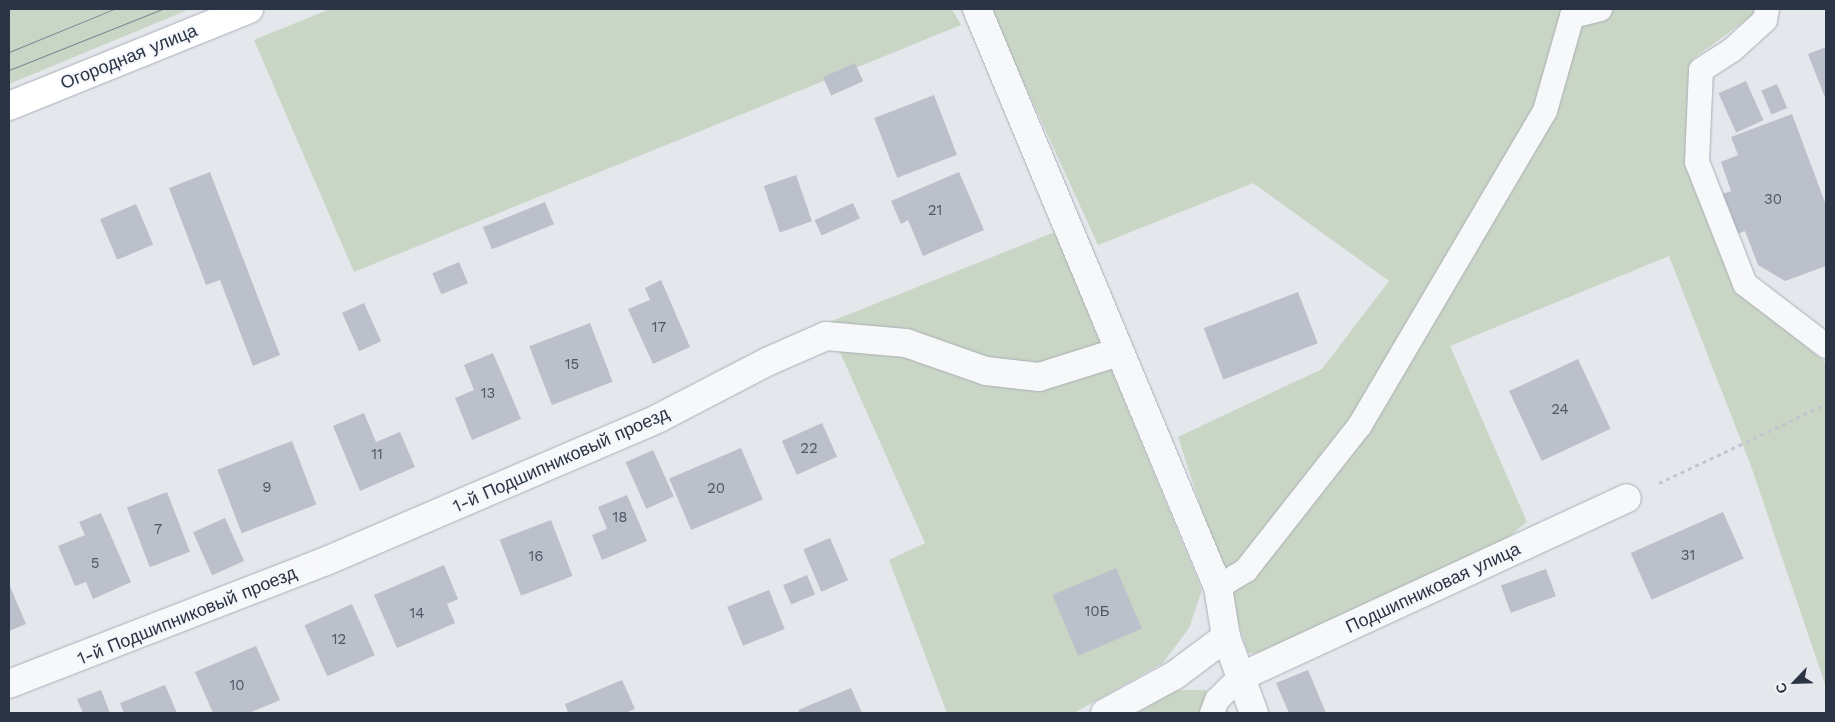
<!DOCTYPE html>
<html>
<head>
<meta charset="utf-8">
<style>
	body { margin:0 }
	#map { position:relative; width:1835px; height:722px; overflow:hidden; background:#e4e7ec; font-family:"Work Sans",sans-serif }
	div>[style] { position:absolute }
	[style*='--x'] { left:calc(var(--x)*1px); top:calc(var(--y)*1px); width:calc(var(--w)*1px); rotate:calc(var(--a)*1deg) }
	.green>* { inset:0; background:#c9d6c5 }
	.building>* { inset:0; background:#bbc0ca; transform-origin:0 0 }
	.path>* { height:3px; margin-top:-1.5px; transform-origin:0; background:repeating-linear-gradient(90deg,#c2c5cb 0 4px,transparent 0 8px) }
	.roads { filter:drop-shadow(0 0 1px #a9aeb7) drop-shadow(0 0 1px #a9aeb7) }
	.lane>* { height:24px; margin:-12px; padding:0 12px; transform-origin:12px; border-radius:12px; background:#f7f8fa }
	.street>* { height:28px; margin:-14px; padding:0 14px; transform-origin:14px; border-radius:14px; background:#f7f8fa }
	.secondary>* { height:28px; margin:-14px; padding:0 14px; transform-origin:14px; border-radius:14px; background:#fff }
	.tram>* { height:1px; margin:-0.5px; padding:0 0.5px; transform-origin:0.5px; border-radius:0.5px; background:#7d8696 }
	span { translate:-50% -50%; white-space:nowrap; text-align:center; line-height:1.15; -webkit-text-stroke:4px #f4f6f9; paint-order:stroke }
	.number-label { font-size:15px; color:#4f5766 }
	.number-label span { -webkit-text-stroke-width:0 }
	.street-label { font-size:18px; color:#2b3445 }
	.frame { position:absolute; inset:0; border:10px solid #2b3445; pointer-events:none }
	.north { position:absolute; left:1770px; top:657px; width:50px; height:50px; -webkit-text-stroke:4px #f4f6f9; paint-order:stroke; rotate:246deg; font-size:14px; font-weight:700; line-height:20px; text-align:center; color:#2b3445 }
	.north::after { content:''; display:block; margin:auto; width:18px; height:22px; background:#2b3445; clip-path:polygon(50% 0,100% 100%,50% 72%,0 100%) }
</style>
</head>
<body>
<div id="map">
	<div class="green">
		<i style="clip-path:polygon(9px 9px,190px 9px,9px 84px)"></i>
		<i style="clip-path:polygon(330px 9px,952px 9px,961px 25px,354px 272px,254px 40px)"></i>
		<i style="clip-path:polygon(990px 9px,1755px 9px,1754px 14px,1693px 59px,1694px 172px,1741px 292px,1826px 363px,1826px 687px,1751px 466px,1669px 256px,1450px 346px,1527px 522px,1470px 568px,1270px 655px,1248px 653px,1178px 437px,1322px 369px,1389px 281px,1253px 183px,1098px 245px)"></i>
		<i style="clip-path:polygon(1055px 232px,1202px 590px,1189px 628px,1163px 663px,1074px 713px,947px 713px,889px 560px,925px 543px,827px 323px)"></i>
		<i style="clip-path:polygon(1176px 690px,1205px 690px,1230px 713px,1137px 713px)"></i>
	</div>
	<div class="building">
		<i style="clip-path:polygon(1826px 47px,1826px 100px,1808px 54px)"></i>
		<i style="left:855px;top:63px;width:20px;height:35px;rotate:66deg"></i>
		<i style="left:1746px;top:81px;width:43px;height:30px;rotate:66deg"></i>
		<i style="left:1777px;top:84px;width:26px;height:17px;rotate:67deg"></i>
		<i style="left:934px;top:95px;width:64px;height:64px;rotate:69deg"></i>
		<i style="clip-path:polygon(1792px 114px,1826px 205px,1826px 266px,1785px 281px,1758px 265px,1745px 231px,1734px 235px,1720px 195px,1731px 191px,1721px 162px,1738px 155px,1731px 137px)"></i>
		<i style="clip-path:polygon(210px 172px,280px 355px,253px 366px,220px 280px,206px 285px,169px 188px)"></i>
		<i style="clip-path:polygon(959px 172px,984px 230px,923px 256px,908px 220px,901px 224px,891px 201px)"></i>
		<i style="left:796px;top:175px;width:49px;height:34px;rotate:71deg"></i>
		<i style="left:545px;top:202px;width:24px;height:67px;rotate:68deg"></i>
		<i style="left:853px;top:203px;width:17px;height:42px;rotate:66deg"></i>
		<i style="left:136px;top:204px;width:44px;height:39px;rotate:67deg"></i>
		<i style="left:459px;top:262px;width:23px;height:29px;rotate:67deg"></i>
		<i style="clip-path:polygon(661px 280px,690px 347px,653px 364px,628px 309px,650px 300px,645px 288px)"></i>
		<i style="left:1298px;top:292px;width:55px;height:101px;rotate:69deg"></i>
		<i style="left:364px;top:303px;width:42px;height:24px;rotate:66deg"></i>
		<i style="left:590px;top:323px;width:63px;height:65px;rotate:69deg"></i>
		<i style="clip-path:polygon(493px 353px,521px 419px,472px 440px,455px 398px,474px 390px,464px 365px)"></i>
		<i style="left:1578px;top:359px;width:77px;height:76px;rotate:65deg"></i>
		<i style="clip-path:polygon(364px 413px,376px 442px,400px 432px,415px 467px,360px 491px,333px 426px)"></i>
		<i style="left:822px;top:423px;width:37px;height:44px;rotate:66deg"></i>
		<i style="left:292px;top:441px;width:68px;height:80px;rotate:69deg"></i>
		<i style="left:741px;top:448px;width:56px;height:78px;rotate:67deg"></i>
		<i style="left:653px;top:450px;width:51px;height:30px;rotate:66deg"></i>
		<i style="left:167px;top:492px;width:64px;height:43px;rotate:69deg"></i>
		<i style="clip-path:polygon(627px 495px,647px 541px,602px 560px,592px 535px,607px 529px,598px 507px)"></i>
		<i style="left:1723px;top:512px;width:51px;height:101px;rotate:66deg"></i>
		<i style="clip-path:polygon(101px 513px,131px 582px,93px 599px,86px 582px,75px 586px,58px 546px,85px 535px,79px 522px)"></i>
		<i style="left:225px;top:518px;width:47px;height:35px;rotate:66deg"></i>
		<i style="left:551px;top:520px;width:60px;height:55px;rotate:69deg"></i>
		<i style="left:830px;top:538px;width:46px;height:29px;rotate:67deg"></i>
		<i style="clip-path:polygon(444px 565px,458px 599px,447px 604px,455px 623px,397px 648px,374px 595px)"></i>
		<i style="left:1116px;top:568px;width:66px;height:69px;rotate:67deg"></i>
		<i style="left:1546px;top:569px;width:29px;height:48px;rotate:70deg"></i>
		<i style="left:807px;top:575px;width:21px;height:26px;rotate:67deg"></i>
		<i style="clip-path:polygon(9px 584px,26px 624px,9px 631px)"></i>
		<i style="left:769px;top:590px;width:42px;height:45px;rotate:68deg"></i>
		<i style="left:352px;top:604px;width:56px;height:52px;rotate:66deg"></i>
		<i style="clip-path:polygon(256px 646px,280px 700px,249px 713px,213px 713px,195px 672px)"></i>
		<i style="clip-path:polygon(1308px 670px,1326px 713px,1289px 713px,1276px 683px)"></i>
		<i style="clip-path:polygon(622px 680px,635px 709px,625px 713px,568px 713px,565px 704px)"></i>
		<i style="clip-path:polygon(165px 685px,177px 713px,124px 713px,120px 703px)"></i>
		<i style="clip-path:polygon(851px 688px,862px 713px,800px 713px,798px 710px)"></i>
		<i style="clip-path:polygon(101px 690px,110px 713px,83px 713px,77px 699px)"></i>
	</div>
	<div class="path">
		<i style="--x:1659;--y:483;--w:185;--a:-25.3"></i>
	</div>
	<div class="roads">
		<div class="lane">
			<i style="--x:1767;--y:9;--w:11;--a:100"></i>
			<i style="--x:1765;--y:20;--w:45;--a:137.7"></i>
			<i style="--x:1732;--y:50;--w:37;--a:147"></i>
			<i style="--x:1701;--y:70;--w:92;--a:92.5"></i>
			<i style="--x:1697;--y:162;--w:131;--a:68.5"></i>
			<i style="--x:1745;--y:284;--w:102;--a:37.4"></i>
			<i style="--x:1218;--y:587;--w:33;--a:-31"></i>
			<i style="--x:1246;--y:570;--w:184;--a:-51.8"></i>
			<i style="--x:1360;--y:425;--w:364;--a:-59.5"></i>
			<i style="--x:1545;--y:111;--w:99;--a:-74.1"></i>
			<i style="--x:1572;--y:16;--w:29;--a:-14"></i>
			<i style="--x:1212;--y:713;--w:14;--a:-69"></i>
			<i style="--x:1217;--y:700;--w:33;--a:-45"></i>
		</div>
		<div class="street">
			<i style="--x:977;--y:9;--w:626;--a:67.37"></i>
			<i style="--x:1218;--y:587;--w:51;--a:80.9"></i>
			<i style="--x:1226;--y:637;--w:81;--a:69.8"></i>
			<i style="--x:1240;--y:677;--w:426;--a:-24.8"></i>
			<i style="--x:9;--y:684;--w:340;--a:-21.2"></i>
			<i style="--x:326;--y:561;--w:362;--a:-23.2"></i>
			<i style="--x:659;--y:418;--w:124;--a:-27.4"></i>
			<i style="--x:769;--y:361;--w:62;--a:-23.7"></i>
			<i style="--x:826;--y:336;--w:80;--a:5"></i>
			<i style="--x:906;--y:343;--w:85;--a:19.3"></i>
			<i style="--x:986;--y:371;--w:53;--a:6.5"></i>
			<i style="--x:1039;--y:377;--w:84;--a:-17.4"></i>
			<i style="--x:1105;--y:713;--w:80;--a:-28.5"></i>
			<i style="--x:1175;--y:675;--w:64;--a:-36.7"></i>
		</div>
		<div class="secondary">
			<i style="--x:9;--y:106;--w:259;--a:-22"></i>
		</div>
	</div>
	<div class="tram">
		<i style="--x:9;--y:52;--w:113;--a:-22.3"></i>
		<i style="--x:9;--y:70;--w:165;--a:-21.7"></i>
	</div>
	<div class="number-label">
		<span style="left:1773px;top:200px">30</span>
		<span style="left:935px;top:211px">21</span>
		<span style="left:659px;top:328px">17</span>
		<span style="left:572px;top:365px">15</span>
		<span style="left:488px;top:394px">13</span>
		<span style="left:1560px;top:410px">24</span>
		<span style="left:809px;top:449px">22</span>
		<span style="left:377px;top:455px">11</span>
		<span style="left:267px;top:488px">9</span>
		<span style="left:716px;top:489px">20</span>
		<span style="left:620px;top:518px">18</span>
		<span style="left:158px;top:530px">7</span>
		<span style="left:1688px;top:556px">31</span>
		<span style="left:536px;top:557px">16</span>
		<span style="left:95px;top:564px">5</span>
		<span style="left:1097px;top:612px">10Б</span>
		<span style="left:417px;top:614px">14</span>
		<span style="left:339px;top:640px">12</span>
		<span style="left:237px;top:686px">10</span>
	</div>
	<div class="street-label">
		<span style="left:129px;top:57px;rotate:-22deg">Огородная улица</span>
		<span style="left:561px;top:460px;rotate:-24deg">1-й Подшипниковый проезд</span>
		<span style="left:1433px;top:588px;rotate:-25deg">Подшипниковая улица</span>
		<span style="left:187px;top:616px;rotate:-22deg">1-й Подшипниковый проезд</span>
	</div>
	<div class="frame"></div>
	<div class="north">С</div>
</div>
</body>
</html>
